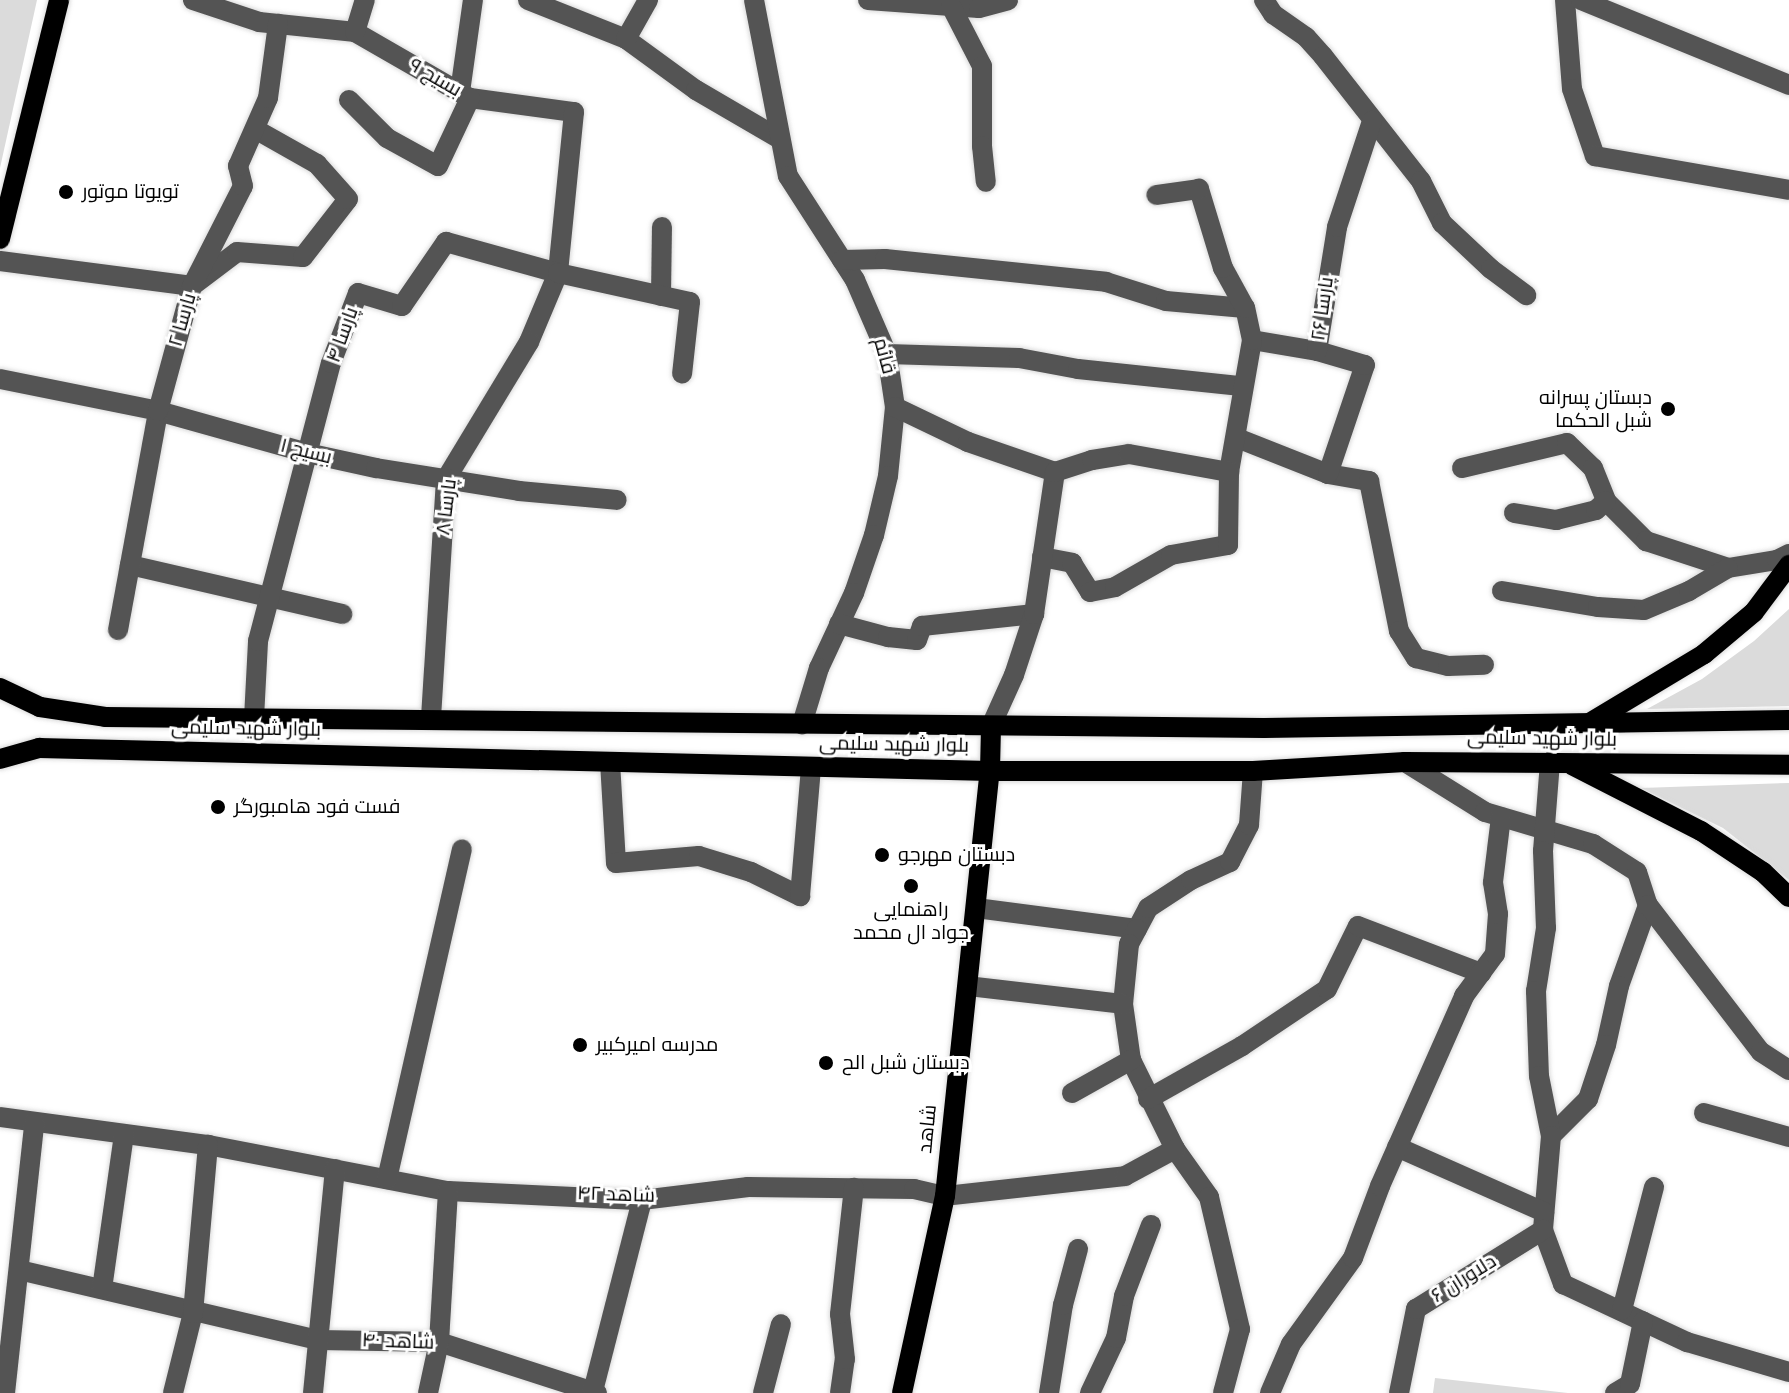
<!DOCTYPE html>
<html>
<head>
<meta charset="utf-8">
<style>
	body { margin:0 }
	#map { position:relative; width:1789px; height:1393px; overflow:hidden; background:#fff; font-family:"Varela Round",Cairo,sans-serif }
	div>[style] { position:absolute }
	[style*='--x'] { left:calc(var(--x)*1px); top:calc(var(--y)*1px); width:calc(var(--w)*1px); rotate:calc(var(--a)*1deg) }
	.green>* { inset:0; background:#dbdbdb }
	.roads { filter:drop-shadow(0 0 2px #dbdbdb) drop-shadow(0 0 2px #dbdbdb) }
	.minor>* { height:20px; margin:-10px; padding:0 10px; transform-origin:10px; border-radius:10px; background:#545454 }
	.major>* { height:20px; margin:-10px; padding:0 10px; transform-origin:10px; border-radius:10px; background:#000 }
	.dots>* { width:22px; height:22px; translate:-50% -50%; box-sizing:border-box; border:4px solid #fff; border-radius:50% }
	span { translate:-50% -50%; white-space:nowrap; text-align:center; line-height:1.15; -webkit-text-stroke:6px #fff; paint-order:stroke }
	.street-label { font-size:20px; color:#000 }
	.poi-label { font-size:20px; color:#000 }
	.left { translate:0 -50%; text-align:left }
	.right { translate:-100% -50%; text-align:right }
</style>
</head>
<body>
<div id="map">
	<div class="green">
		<i style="clip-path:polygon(0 0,37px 0,0 168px)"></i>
		<i style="clip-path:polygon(1789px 609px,1789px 706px,1647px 709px,1702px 679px,1754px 641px)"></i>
		<i style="clip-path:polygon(1789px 783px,1789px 880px,1723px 828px,1641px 788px)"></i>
		<i style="clip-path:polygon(1435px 1378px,1568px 1393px,1433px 1393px)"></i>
	</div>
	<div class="roads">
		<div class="minor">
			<i style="--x:193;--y:0;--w:70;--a:18.4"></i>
			<i style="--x:259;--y:22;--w:97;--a:5.9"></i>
			<i style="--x:355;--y:32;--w:133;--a:29.9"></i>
			<i style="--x:470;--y:98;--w:105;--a:7.7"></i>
			<i style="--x:574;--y:112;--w:162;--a:95.7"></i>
			<i style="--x:558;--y:273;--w:75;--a:112.8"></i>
			<i style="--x:529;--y:342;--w:160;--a:121.2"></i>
			<i style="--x:446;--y:479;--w:241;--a:93.6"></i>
			<i style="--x:528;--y:0;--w:105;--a:21.7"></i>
			<i style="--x:626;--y:39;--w:87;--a:36.1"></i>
			<i style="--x:696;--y:90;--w:97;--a:30.3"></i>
			<i style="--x:754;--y:0;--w:179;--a:79.1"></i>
			<i style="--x:788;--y:176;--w:124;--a:57.2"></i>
			<i style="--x:855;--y:280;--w:81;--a:66.6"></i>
			<i style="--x:887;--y:354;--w:54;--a:81.4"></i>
			<i style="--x:895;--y:407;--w:69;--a:95.8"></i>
			<i style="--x:888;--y:476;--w:61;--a:103.3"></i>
			<i style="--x:874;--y:535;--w:61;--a:109"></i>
			<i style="--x:854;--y:593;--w:83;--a:115"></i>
			<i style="--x:819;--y:668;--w:59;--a:106.9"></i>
			<i style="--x:868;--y:0;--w:111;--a:4.1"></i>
			<i style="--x:979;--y:8;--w:30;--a:-15"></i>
			<i style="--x:1264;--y:0;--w:17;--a:57"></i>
			<i style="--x:1273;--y:14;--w:40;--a:34.9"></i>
			<i style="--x:1306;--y:37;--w:25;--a:48"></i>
			<i style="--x:1323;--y:56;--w:159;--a:51.9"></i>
			<i style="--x:1421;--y:181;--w:47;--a:63.4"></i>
			<i style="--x:1442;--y:223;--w:67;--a:43.2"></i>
			<i style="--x:1491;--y:269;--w:44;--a:36.6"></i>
			<i style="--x:1565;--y:0;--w:89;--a:85.5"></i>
			<i style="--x:1572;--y:89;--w:71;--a:71.1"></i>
			<i style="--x:1595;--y:156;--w:197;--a:9.9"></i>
			<i style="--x:1581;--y:0;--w:225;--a:22.2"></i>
			<i style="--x:951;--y:6;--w:68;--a:62.7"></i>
			<i style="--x:982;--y:66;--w:80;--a:90"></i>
			<i style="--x:982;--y:146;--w:36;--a:84"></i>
			<i style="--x:355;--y:32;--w:34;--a:-73"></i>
			<i style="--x:626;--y:39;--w:45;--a:-60.6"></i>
			<i style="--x:460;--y:92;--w:93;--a:-82"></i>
			<i style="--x:349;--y:100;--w:54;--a:45"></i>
			<i style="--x:387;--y:138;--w:58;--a:28.8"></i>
			<i style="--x:438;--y:166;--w:75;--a:-64.8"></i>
			<i style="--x:842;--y:260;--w:43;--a:-1.3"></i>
			<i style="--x:885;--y:259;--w:222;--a:5.9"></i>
			<i style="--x:1106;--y:282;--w:63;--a:17.6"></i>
			<i style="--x:1166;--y:301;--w:79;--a:5.1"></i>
			<i style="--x:0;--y:261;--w:194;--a:7.4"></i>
			<i style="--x:192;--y:286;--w:56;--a:-37.1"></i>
			<i style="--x:237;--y:252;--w:66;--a:4.3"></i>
			<i style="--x:303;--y:257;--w:73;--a:-52.2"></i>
			<i style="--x:348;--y:199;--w:47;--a:-131.5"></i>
			<i style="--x:317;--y:164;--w:71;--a:-150.6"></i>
			<i style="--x:661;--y:296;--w:69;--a:-89.2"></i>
			<i style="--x:1252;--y:340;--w:66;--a:9.6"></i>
			<i style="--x:887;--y:354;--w:132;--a:1.7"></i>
			<i style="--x:1019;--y:358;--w:60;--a:10.6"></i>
			<i style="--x:1078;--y:369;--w:164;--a:6"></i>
			<i style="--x:0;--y:379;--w:161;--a:11.4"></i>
			<i style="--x:158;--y:411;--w:155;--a:15.7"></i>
			<i style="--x:307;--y:453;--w:71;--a:12.3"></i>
			<i style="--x:376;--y:468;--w:145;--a:9.1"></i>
			<i style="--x:519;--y:491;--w:98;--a:5.2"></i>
			<i style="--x:895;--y:407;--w:81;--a:25.6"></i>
			<i style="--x:968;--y:442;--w:92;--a:19"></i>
			<i style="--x:1237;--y:438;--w:98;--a:21.6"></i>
			<i style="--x:1328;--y:474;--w:42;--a:9.7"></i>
			<i style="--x:1369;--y:481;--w:153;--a:78.7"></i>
			<i style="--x:1399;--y:631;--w:32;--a:58"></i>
			<i style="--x:1416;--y:658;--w:33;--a:14"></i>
			<i style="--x:1448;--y:666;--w:36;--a:-2"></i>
			<i style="--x:1462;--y:468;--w:108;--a:-13.4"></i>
			<i style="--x:1567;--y:443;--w:36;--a:44"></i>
			<i style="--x:1593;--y:468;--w:35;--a:68"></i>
			<i style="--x:1606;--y:501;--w:57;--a:45"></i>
			<i style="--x:1646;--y:541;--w:86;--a:18.2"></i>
			<i style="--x:1728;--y:568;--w:50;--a:-9.3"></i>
			<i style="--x:1777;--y:560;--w:13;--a:-27"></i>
			<i style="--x:1328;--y:474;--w:115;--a:-71.3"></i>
			<i style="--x:1365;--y:365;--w:50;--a:-163.7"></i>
			<i style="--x:1317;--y:351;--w:126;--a:-80.8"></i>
			<i style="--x:1337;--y:227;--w:112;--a:-71.7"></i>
			<i style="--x:1514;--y:513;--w:43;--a:9.5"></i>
			<i style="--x:1556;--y:520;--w:41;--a:-14"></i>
			<i style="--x:1596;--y:510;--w:13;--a:-42"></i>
			<i style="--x:1042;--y:557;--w:31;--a:11"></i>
			<i style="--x:1072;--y:563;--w:34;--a:58"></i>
			<i style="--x:1090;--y:592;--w:25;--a:-11"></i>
			<i style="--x:1115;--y:587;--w:64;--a:-29.7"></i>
			<i style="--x:1171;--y:555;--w:58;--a:-10"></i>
			<i style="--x:1228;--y:545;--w:73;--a:-89.2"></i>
			<i style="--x:1229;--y:472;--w:134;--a:-80.1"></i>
			<i style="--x:1252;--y:340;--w:33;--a:-102"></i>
			<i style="--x:1245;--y:308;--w:46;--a:-118.8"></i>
			<i style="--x:1223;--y:268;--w:83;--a:-106.9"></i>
			<i style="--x:1199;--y:189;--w:43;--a:172.1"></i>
			<i style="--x:130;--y:565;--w:218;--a:13"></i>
			<i style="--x:1502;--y:591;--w:97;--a:9.5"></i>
			<i style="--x:1598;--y:607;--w:46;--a:3.7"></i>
			<i style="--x:1644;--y:610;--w:49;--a:-22.9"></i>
			<i style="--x:1689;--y:591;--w:45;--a:-30.5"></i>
			<i style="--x:839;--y:624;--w:51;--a:14.9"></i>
			<i style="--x:888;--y:637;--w:29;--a:6"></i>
			<i style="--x:917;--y:640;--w:15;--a:-70"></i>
			<i style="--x:922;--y:626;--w:113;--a:-6.1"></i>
			<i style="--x:118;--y:630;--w:223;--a:-79.6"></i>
			<i style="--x:158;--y:411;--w:130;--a:-74.8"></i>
			<i style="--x:192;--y:286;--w:112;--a:-63"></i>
			<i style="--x:243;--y:186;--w:21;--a:-104"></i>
			<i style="--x:238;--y:166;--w:74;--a:-66.2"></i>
			<i style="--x:268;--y:98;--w:75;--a:-82.3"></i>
			<i style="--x:254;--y:718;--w:77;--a:-87"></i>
			<i style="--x:258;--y:641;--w:287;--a:-75.3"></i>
			<i style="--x:331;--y:363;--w:75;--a:-68.9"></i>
			<i style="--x:358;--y:293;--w:46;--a:16.5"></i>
			<i style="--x:402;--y:306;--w:78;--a:-55.5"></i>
			<i style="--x:446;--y:242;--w:116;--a:15.5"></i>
			<i style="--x:558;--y:273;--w:135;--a:12.4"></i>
			<i style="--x:690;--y:302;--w:72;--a:96.3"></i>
			<i style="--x:991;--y:726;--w:56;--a:-65.7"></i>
			<i style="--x:1014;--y:675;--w:64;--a:-71.8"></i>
			<i style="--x:1034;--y:614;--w:144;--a:-81.6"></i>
			<i style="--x:1055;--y:472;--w:39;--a:-18"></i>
			<i style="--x:1092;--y:460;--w:37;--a:-9"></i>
			<i style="--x:1129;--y:454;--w:102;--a:10.2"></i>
			<i style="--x:610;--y:762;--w:101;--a:86.6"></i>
			<i style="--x:616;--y:863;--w:83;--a:-4.8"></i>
			<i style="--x:699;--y:856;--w:54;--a:17.1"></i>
			<i style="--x:751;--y:872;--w:55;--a:26.1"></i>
			<i style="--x:800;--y:896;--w:129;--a:-85.1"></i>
			<i style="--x:1405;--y:762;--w:94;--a:32"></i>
			<i style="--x:1485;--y:812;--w:113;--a:16.5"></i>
			<i style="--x:1593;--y:844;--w:52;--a:32.5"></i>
			<i style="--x:1637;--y:872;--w:35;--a:72"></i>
			<i style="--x:1648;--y:905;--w:86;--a:109.7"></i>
			<i style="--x:1619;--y:986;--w:60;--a:102.4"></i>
			<i style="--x:1606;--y:1045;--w:57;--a:108.4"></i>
			<i style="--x:1588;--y:1099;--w:52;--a:135"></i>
			<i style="--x:1550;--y:762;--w:89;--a:94.5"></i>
			<i style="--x:1543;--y:851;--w:77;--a:87.8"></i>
			<i style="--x:1546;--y:928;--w:64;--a:99"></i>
			<i style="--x:1536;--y:991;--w:85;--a:88"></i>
			<i style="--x:1539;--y:1076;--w:61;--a:78.7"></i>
			<i style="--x:1551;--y:1136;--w:94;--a:94.9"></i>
			<i style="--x:1543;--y:1230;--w:58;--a:69.7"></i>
			<i style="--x:1563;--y:1284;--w:137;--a:25.1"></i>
			<i style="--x:1687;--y:1342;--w:106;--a:16.4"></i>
			<i style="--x:1648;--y:905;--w:185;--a:52.5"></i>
			<i style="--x:1761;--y:1052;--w:33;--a:33"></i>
			<i style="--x:976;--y:908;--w:162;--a:7.4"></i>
			<i style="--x:1137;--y:929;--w:24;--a:-62"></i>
			<i style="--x:1148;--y:908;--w:51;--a:-33.1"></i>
			<i style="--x:1191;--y:880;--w:43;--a:-24.8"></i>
			<i style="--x:1230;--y:862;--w:42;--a:-62.8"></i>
			<i style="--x:1249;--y:825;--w:54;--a:-85.8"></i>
			<i style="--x:1137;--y:929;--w:17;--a:118"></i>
			<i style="--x:1129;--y:944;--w:60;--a:95.7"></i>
			<i style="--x:1123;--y:1004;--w:57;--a:81.9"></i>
			<i style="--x:1131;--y:1060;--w:99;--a:63.7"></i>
			<i style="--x:1175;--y:1149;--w:59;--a:54.7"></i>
			<i style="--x:1209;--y:1197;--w:136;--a:76.8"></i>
			<i style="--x:1240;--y:1329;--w:66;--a:104.9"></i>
			<i style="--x:968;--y:986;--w:156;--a:6.6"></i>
			<i style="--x:1072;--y:1093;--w:68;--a:-29.2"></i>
			<i style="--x:1148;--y:1099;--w:108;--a:-29.4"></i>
			<i style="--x:1242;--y:1046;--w:102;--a:-33.8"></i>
			<i style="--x:1327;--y:989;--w:70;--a:-63.8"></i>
			<i style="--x:1358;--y:926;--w:132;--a:20.9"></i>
			<i style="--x:1704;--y:1113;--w:88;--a:15.8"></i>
			<i style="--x:0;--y:1117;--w:210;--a:7.7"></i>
			<i style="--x:208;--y:1145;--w:244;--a:10.9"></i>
			<i style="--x:448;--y:1191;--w:194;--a:2.7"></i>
			<i style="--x:642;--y:1200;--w:107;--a:-7"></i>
			<i style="--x:748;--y:1187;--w:166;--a:0.7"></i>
			<i style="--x:914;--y:1189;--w:32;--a:13"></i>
			<i style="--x:945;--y:1196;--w:181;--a:-6.3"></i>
			<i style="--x:1125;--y:1176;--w:57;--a:-28.4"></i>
			<i style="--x:1397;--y:1147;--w:161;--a:23.9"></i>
			<i style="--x:387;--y:1179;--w:338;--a:-77.2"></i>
			<i style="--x:19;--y:1270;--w:307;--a:13.2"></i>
			<i style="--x:318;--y:1340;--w:121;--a:0.9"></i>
			<i style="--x:439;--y:1342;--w:166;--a:17.9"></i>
			<i style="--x:102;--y:1289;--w:156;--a:-81.9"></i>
			<i style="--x:1622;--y:1310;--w:127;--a:-75.4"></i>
			<i style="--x:593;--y:1391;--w:197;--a:-75.6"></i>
			<i style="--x:5;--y:1393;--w:271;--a:-83.8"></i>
			<i style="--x:173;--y:1393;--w:82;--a:-76"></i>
			<i style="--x:193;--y:1313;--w:169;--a:-84.9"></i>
			<i style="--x:313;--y:1393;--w:225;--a:-84.4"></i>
			<i style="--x:428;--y:1393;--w:52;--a:-77.8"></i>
			<i style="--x:439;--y:1342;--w:151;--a:-86.6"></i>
			<i style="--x:763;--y:1393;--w:71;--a:-75.4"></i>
			<i style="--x:840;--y:1393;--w:34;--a:-82"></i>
			<i style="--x:845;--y:1359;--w:45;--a:-96.3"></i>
			<i style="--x:840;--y:1314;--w:127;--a:-83.7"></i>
			<i style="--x:1049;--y:1393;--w:89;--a:-81"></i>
			<i style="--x:1063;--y:1305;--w:58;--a:-75"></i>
			<i style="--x:1090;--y:1393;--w:61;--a:-64.7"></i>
			<i style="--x:1116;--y:1338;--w:43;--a:-79.2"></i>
			<i style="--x:1124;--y:1296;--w:76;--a:-69.2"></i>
			<i style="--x:1270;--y:1393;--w:53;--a:-66.8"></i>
			<i style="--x:1291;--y:1344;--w:106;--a:-54.2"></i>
			<i style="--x:1353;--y:1258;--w:77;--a:-69.4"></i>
			<i style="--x:1380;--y:1186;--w:208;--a:-66.1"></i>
			<i style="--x:1464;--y:996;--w:52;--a:-53.6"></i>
			<i style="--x:1495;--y:954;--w:40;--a:-85.7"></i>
			<i style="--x:1498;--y:914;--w:32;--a:-99"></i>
			<i style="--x:1493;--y:882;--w:65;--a:-83"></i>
			<i style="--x:1399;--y:1393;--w:86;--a:-78.6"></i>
			<i style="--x:1416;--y:1309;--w:150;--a:-31.9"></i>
			<i style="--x:1615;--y:1393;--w:17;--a:-31"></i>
			<i style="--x:1630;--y:1384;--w:64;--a:-78.3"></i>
		</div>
		<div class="major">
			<i style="--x:0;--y:239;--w:246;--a:-76.1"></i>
			<i style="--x:0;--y:688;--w:44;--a:25.4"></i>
			<i style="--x:40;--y:707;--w:66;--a:8.7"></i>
			<i style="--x:105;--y:717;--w:1159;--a:0.54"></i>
			<i style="--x:1264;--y:728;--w:525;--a:-0.87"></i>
			<i style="--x:1591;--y:722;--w:132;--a:-31"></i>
			<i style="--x:1704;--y:654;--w:65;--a:-40"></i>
			<i style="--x:1754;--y:612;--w:59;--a:-53.3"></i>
			<i style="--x:0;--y:759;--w:41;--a:-15.8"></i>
			<i style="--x:39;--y:748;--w:951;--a:1.39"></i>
			<i style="--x:990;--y:771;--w:263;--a:0"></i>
			<i style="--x:1253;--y:771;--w:152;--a:-3.4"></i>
			<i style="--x:1405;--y:762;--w:384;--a:0.4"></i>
			<i style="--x:1572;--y:765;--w:145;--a:27.1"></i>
			<i style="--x:1701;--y:831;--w:74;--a:33.5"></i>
			<i style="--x:1763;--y:872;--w:36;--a:44"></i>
			<i style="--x:902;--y:1393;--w:202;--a:-77.7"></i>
			<i style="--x:945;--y:1196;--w:427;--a:-84"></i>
			<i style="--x:990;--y:771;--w:45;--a:-88.7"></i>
		</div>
	</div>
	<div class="dots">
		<i style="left:66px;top:192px;background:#000"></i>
		<i style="left:1668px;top:409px;background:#000"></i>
		<i style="left:218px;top:807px;background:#000"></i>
		<i style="left:882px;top:855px;background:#000"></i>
		<i style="left:911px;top:886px;background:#000"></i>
		<i style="left:580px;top:1045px;background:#000"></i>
		<i style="left:826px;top:1063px;background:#000"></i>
	</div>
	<div class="street-label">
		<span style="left:435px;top:78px;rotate:30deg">بسیج ۹</span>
		<span style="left:1323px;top:309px;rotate:-82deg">پارسا ۲۶</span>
		<span style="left:183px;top:320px;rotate:-74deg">پارسا ۲</span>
		<span style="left:343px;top:335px;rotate:-70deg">پارسا ۴</span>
		<span style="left:884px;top:356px;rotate:75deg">قائم</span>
		<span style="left:306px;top:452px;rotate:14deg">بسیج ۱</span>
		<span style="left:447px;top:507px;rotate:-83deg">پارسا ۸</span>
		<span style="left:246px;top:729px;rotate:1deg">بلوار شهید سلیمی</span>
		<span style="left:1542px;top:739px;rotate:1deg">بلوار شهید سلیمی</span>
		<span style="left:894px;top:745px;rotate:1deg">بلوار شهید سلیمی</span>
		<span style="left:928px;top:1129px;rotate:-84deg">شاهد</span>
		<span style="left:616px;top:1195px;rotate:2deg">شاهد ۴۲</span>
		<span style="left:1464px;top:1279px;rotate:-32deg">دلاوران ۶</span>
		<span style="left:398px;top:1342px;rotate:2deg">شاهد ۴۰</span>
	</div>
	<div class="poi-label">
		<span class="left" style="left:82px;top:192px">تویوتا موتور</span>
		<span class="right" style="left:1652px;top:410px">دبستان پسرانه<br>شبل الحکما</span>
		<span class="left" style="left:234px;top:807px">فست فود هامبورگر</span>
		<span class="left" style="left:898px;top:855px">دبستان مهرجو</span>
		<span style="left:911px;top:922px">راهنمایی<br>جواد ال محمد</span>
		<span class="left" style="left:596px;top:1045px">مدرسه امیرکبیر</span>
		<span class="left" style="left:842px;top:1063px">دبستان شبل الح</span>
	</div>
</div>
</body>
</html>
